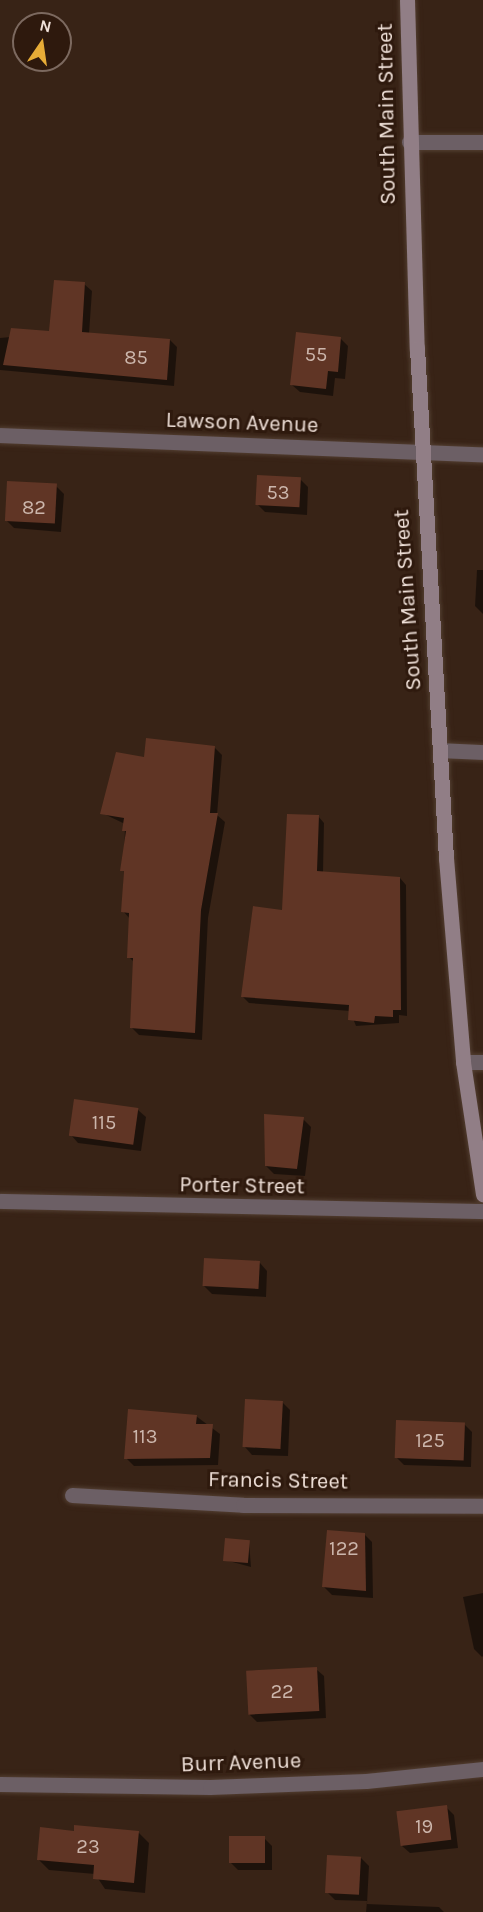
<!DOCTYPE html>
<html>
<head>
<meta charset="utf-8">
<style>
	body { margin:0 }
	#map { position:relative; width:483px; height:1912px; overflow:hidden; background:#382316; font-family:Karla,sans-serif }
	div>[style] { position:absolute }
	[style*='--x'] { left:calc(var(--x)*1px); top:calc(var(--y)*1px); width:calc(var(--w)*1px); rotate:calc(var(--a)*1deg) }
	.shadow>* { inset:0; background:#0007 }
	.building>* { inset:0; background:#603525; transform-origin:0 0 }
	.roads { filter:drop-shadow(0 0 2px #523e31) drop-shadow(0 0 2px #523e31) }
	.street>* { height:15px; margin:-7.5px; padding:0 7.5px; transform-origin:7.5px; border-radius:7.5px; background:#6c5f65 }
	.secondary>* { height:15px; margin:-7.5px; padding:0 7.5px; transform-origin:7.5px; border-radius:7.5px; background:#917e86 }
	span { translate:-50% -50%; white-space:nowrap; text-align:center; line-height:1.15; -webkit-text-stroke:6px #2e190d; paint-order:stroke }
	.number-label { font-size:20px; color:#ccb6ac }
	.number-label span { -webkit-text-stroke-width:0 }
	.street-label { font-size:22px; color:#f0e1d9 }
	.north { position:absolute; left:12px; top:12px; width:60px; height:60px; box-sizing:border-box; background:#2e190d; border:2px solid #7c695f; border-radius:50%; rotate:13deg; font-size:16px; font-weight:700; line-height:24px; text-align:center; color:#f0e1d9 }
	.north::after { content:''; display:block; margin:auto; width:21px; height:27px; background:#e7ac37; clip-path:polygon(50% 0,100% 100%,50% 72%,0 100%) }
</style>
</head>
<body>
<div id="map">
	<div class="shadow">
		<i style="clip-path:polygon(84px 284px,92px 291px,89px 334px,170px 340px,177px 347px,174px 386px,0 370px,0 338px,51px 333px)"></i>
		<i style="clip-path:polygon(340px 338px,348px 346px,345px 379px,335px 378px,333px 396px,300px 392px,292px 385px)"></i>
		<i style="clip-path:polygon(300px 479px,308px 487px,307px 515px,265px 512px,257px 504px)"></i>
		<i style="clip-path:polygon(56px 486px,64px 494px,61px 532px,14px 528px,6px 520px)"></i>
		<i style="clip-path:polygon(477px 570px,483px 570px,483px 614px,475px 606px)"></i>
		<i style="clip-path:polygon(214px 747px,222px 755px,217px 815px,225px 822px,208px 918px,202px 1040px,139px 1035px,131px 1027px,135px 963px,129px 957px,130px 919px,123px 911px,125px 824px,102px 813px,145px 759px)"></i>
		<i style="clip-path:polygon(318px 816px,324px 823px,323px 873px,400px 878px,406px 885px,407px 1016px,399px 1015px,399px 1023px,356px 1026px,350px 1011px,249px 1003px,243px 997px,284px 912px)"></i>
		<i style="clip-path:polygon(138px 1110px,146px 1117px,141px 1151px,78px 1143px,71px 1135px)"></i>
		<i style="clip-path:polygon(303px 1119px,311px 1127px,305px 1176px,274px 1174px,266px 1166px)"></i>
		<i style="clip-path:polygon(260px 1263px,267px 1271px,266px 1297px,212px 1294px,204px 1286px)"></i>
		<i style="clip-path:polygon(282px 1402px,290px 1410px,288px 1456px,252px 1455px,245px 1447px)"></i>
		<i style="clip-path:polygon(196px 1416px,220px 1434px,218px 1465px,134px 1466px,126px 1458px)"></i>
		<i style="clip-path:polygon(464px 1424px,472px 1432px,471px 1467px,404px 1465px,396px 1457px)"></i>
		<i style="clip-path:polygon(364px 1534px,372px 1542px,373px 1598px,332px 1595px,324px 1587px)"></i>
		<i style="clip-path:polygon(249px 1542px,251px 1567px,225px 1560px)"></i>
		<i style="clip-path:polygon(483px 1593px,483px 1656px,482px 1657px,474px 1649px,463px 1597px)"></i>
		<i style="clip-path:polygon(316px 1669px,324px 1676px,326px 1718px,257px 1722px,249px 1714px)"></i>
		<i style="clip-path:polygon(446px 1807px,454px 1815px,458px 1848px,410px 1853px,402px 1846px)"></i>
		<i style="clip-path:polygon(75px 1832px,139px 1833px,149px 1843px,145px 1893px,105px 1889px,95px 1874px,49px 1870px,38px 1859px)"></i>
		<i style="clip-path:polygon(264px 1838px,272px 1846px,272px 1870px,238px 1870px,230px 1862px)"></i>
		<i style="clip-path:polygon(361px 1858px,369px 1866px,367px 1904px,439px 1907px,444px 1912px,366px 1912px,367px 1901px,335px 1900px,327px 1892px)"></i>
	</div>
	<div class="building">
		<i style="clip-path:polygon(54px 280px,85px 282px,82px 332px,170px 339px,167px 380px,3px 365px,11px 328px,49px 331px)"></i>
		<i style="clip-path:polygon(296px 332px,341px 337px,338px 372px,328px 371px,326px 389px,290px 385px)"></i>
		<i style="left:257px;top:475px;width:44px;height:30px;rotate:3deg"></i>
		<i style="left:7px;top:481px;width:50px;height:40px;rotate:3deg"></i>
		<i style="clip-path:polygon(146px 738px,215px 746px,210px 813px,218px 813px,201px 910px,195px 1033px,130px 1028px,133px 958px,127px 958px,129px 913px,121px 912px,124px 871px,120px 871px,126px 831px,122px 831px,124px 818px,100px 814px,116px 752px,144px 757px)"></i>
		<i style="clip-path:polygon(287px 814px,319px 815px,317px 871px,400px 877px,401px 1010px,393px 1010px,393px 1017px,375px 1016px,374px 1023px,348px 1020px,349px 1005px,241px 997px,253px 906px,282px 910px)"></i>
		<i style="left:74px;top:1099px;width:65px;height:37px;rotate:8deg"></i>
		<i style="clip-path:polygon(264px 1114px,304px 1117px,297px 1169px,265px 1166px)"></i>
		<i style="left:204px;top:1258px;width:56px;height:28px;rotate:3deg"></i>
		<i style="left:245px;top:1399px;width:38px;height:48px;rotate:3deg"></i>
		<i style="clip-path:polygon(128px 1409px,197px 1415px,196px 1424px,213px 1424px,210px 1458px,124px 1459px)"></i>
		<i style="left:396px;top:1420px;width:69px;height:38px;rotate:2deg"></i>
		<i style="clip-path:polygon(327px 1530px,365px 1533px,366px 1591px,322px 1587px)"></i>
		<i style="left:225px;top:1538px;width:25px;height:23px;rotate:5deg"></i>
		<i style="left:317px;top:1667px;width:44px;height:71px;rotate:87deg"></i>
		<i style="left:447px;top:1805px;width:35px;height:51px;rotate:83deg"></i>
		<i style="clip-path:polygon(74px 1825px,139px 1831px,134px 1883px,93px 1879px,94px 1865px,37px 1860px,40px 1827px,74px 1831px)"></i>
		<i style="left:229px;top:1836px;width:36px;height:27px"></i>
		<i style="left:327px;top:1855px;width:34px;height:38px;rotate:3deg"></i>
	</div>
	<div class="roads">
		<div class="street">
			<i style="--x:409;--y:142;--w:74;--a:0"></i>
			<i style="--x:0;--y:435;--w:483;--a:2.3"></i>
			<i style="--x:440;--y:750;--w:43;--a:2.7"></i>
			<i style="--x:463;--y:1062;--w:20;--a:0"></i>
			<i style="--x:0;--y:1201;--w:483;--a:1.2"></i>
			<i style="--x:72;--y:1495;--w:171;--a:3.3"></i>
			<i style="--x:243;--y:1505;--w:240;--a:0.2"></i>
			<i style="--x:0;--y:1784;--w:210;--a:0.8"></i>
			<i style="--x:210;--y:1787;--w:156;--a:-2.2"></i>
			<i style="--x:366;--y:1781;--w:118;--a:-5.9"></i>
		</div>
		<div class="secondary">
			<i style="--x:407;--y:0;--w:348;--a:88.4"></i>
			<i style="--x:417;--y:348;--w:511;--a:86.75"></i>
			<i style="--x:446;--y:858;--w:205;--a:85.2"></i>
			<i style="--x:463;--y:1062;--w:134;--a:81.4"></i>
		</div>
	</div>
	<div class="number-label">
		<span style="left:316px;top:354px">55</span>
		<span style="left:136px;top:357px">85</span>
		<span style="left:278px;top:492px">53</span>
		<span style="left:34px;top:507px">82</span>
		<span style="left:104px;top:1122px">115</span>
		<span style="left:145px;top:1436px">113</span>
		<span style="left:430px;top:1440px">125</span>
		<span style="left:344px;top:1548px">122</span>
		<span style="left:282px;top:1691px">22</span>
		<span style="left:424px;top:1826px">19</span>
		<span style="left:88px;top:1846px">23</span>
	</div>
	<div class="street-label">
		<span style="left:387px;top:114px;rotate:-91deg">South Main Street</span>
		<span style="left:242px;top:423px;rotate:2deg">Lawson Avenue</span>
		<span style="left:408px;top:600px;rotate:-94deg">South Main Street</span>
		<span style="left:242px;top:1186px;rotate:1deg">Porter Street</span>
		<span style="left:278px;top:1481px;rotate:1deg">Francis Street</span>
		<span style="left:241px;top:1763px;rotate:-2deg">Burr Avenue</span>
	</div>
	<div class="north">N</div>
</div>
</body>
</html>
